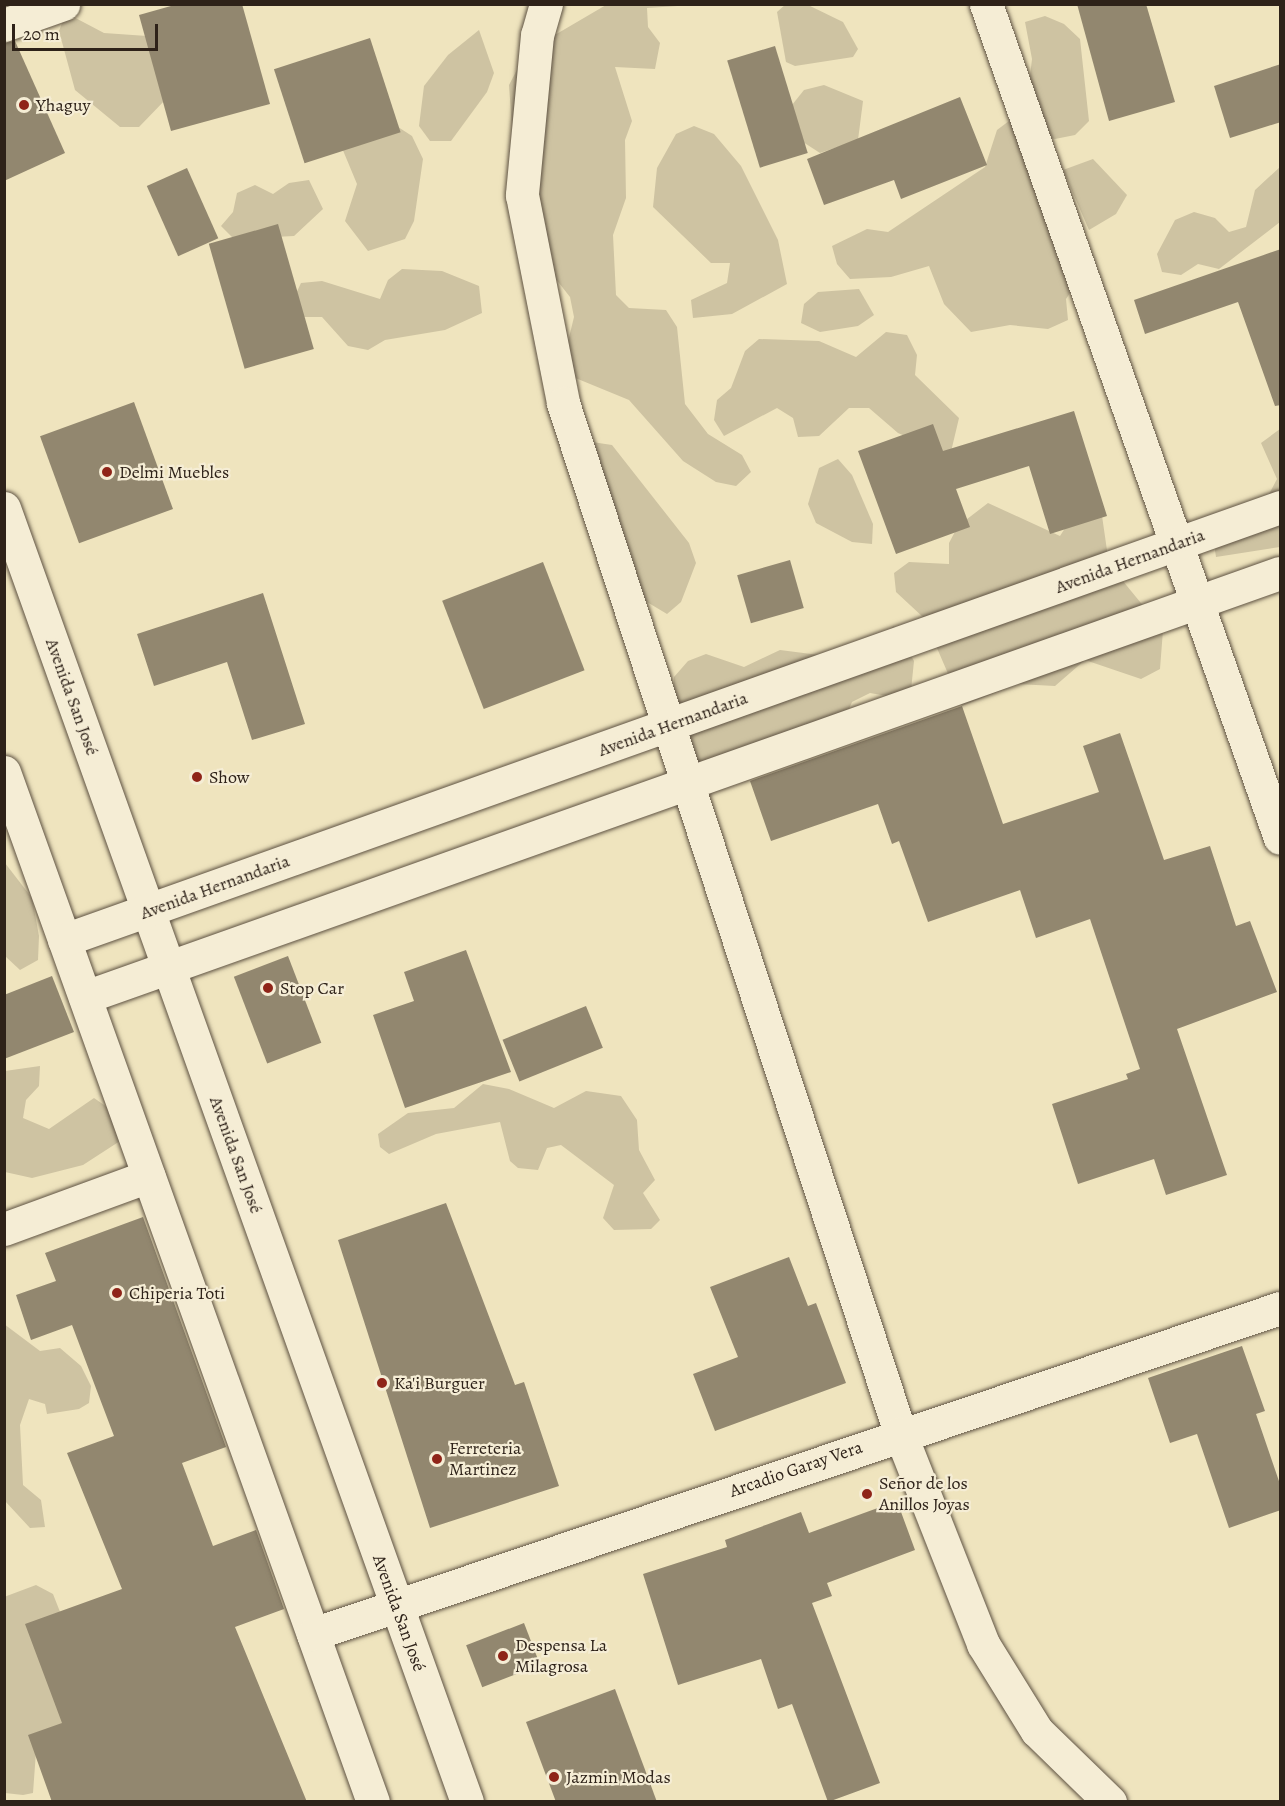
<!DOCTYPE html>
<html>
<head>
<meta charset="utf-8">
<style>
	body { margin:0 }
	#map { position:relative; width:1285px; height:1806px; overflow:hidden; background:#efe4be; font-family:Alegreya,serif }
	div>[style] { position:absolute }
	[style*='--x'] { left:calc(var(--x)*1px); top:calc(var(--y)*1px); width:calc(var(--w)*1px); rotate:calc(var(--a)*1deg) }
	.green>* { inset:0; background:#cec3a2 }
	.building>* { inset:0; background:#92876f; transform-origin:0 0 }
	.roads { filter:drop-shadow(0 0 2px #5e5242) drop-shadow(0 0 2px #5e5242) }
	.minor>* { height:33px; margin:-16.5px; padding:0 16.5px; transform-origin:16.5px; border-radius:16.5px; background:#f5edd5 }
	.dots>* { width:16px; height:16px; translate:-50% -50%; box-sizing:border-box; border:3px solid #f5edd5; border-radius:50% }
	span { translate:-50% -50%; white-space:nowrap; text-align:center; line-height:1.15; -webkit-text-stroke:4.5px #f5edd5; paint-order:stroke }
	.poi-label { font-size:18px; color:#2e2219 }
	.left { translate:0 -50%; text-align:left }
	.street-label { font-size:18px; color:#2e2219 }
	.frame { position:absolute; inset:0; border:6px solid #2e2219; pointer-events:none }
	.scale { position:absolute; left:12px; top:24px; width:146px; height:27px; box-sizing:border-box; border:3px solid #2e2219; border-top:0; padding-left:8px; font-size:18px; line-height:21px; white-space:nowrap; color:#2e2219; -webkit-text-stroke:4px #f5edd5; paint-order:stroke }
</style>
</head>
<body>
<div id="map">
	<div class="green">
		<i style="clip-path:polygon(786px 4px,808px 5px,843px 22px,858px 49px,853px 57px,795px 66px,786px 62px,777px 12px)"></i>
		<i style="clip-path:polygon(606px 5px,693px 5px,647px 8px,648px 27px,660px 43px,655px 69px,615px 67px,632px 121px,625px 140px,626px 198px,613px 235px,616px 295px,629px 308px,666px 310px,677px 327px,685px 404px,708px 434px,742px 455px,751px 472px,736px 486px,716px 482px,683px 461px,629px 400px,573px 377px,564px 358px,574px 317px,570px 297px,519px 232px,509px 85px,519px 66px,548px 39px)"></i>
		<i style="clip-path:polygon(66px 13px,104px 33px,147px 36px,167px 98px,139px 127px,120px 127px,75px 90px,59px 31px)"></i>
		<i style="clip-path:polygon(1045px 16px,1064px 24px,1080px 39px,1089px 121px,1075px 135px,1055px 139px,1036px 134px,1025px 119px,1032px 59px,1025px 22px)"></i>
		<i style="clip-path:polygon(479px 30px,494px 73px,487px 92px,451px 141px,430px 141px,419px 126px,424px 86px,448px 55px)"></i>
		<i style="clip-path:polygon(824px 85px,863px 101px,858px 140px,820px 153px,803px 142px,792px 105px,804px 90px)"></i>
		<i style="clip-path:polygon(378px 114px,412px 136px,423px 159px,414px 221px,405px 239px,368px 251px,345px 221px,357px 184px,342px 148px)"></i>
		<i style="clip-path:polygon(1013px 118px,1089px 264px,1066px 299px,1068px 320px,1048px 329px,1010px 325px,971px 332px,944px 304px,929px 266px,891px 277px,850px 279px,837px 264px,832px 246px,867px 229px,888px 232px,985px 167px,997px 130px)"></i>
		<i style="clip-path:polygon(694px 126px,714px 134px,741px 166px,778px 240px,787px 284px,732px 314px,693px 318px,691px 300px,727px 283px,730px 263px,711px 263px,653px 207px,657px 168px,676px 134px)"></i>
		<i style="clip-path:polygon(1093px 159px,1127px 195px,1116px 214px,1089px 230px,1063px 170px)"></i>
		<i style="clip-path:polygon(1280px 167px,1280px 222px,1219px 269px,1198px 264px,1181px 275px,1162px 272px,1157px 254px,1175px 220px,1194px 212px,1215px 218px,1229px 232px,1246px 227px,1255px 190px)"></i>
		<i style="clip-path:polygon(309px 180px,323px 209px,294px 236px,234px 239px,221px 226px,233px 212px,237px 193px,255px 185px,273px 194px,289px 183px)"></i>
		<i style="clip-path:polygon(402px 269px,442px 271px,479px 286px,482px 313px,445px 330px,385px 340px,368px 350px,348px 346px,322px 317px,302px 317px,292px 302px,301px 283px,322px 281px,380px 299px,388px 280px)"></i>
		<i style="clip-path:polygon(859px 289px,874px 315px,858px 326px,820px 332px,801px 323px,804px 304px,818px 292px)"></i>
		<i style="clip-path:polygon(886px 332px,907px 335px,917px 355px,915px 375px,959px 418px,950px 456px,898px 433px,869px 408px,849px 408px,819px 436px,798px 437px,793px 418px,777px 408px,724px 436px,714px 420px,717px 400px,731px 388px,745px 351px,759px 339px,819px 341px,856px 357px)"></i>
		<i style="clip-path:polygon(1280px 429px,1280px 547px,1216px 557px,1210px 517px,1268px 496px,1277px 479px,1261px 443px)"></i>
		<i style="clip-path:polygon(592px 442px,612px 445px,689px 543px,696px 563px,681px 602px,667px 614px,632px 593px,631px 552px,618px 539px)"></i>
		<i style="clip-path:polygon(838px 459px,852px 475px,873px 524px,872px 544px,852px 542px,816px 523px,808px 504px,819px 468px)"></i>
		<i style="clip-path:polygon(1100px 502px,1109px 564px,1163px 630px,1160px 669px,1141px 679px,1085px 660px,1055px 686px,1017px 684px,962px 706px,924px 618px,896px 592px,894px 573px,909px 562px,949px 564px,949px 543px,958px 526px,988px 503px,1060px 536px,1081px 503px)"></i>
		<i style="clip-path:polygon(894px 626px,914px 661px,910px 700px,870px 693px,852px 702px,844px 720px,705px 769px,689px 756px,673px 698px,674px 677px,688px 661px,706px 654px,744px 667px,780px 650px,819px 655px,878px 639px)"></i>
		<i style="clip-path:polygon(5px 863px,32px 898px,39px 936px,38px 960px,20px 970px,5px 956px)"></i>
		<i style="clip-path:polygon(40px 1066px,39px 1086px,26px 1100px,23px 1118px,49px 1129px,94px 1098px,127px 1121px,120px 1141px,83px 1165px,32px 1178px,5px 1172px,5px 1071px)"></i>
		<i style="clip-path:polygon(483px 1084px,509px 1089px,554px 1108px,586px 1091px,621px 1096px,637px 1120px,639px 1150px,655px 1180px,643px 1193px,660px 1220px,651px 1229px,614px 1230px,603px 1218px,614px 1185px,561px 1145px,547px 1148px,538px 1170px,518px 1168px,510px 1161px,500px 1122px,436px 1134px,389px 1154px,380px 1147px,378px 1134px,408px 1113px,454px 1108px)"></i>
		<i style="clip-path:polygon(4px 1324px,40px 1351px,60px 1348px,81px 1366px,91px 1386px,89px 1403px,79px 1409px,47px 1414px,45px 1404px,29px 1399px,20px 1425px,23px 1485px,41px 1500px,45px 1527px,30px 1528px,5px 1501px)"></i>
		<i style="clip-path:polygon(36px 1585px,53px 1594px,64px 1622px,123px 1665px,36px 1752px,33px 1793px,23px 1795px,5px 1793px,4px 1597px)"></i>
	</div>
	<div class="building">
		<i style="clip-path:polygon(178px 4px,242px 4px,270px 104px,171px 131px,139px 15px)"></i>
		<i style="clip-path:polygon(1077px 4px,1146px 4px,1175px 102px,1109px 121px)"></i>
		<i style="left:370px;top:38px;width:99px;height:101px;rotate:72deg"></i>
		<i style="clip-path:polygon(15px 41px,65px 153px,4px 181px,4px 43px)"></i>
		<i style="left:775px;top:46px;width:112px;height:50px;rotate:73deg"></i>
		<i style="clip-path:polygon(1281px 64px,1281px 122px,1230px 138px,1214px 86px)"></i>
		<i style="clip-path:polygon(960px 97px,987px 165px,901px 199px,894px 180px,824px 205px,807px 159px)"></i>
		<i style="left:187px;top:168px;width:77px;height:44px;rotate:66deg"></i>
		<i style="left:278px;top:224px;width:130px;height:72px;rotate:74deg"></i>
		<i style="clip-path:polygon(1281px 249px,1281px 405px,1275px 406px,1238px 302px,1145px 334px,1134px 300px)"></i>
		<i style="left:134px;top:402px;width:114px;height:100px;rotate:70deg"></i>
		<i style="clip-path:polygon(1074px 411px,1107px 516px,1050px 534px,1029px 466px,956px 489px,970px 527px,896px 554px,858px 451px,933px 424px,943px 451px)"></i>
		<i style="left:790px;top:560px;width:50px;height:55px;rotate:74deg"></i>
		<i style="left:543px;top:562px;width:116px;height:108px;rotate:69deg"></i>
		<i style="clip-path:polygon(263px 593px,305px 724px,252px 740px,227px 662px,154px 686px,137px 634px)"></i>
		<i style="clip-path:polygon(962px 706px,1003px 824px,1099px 792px,1083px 746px,1120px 733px,1164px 860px,1210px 846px,1236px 926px,1250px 921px,1277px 992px,1177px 1029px,1227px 1175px,1166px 1195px,1154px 1159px,1078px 1184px,1052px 1104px,1128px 1079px,1126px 1074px,1140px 1069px,1090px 919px,1036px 938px,1020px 890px,928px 922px,899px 841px,892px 844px,878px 804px,771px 841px,750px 781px)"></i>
		<i style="clip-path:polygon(466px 950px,511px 1072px,405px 1108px,373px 1015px,414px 1001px,404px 972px)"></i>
		<i style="left:288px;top:956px;width:93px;height:58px;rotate:69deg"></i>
		<i style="clip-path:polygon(52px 976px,74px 1032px,4px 1059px,4px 995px)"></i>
		<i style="left:586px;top:1006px;width:45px;height:90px;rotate:68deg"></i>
		<i style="clip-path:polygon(446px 1203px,515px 1385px,524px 1382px,559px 1486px,430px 1528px,338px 1240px)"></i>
		<i style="clip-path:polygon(143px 1217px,226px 1447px,182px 1463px,213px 1546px,256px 1530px,284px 1609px,235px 1627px,307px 1802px,52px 1802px,28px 1735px,62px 1723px,25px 1624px,122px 1589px,67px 1453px,114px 1436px,72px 1325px,31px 1340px,16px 1295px,56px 1281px,45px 1253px)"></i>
		<i style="clip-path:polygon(789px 1257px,808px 1306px,816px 1303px,846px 1383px,715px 1431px,693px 1374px,738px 1357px,710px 1287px)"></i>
		<i style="clip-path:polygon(1242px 1346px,1265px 1411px,1256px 1414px,1281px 1487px,1281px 1510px,1229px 1528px,1197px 1434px,1170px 1443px,1148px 1378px)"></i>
		<i style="clip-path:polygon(897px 1501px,915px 1550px,827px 1583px,832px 1596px,812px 1603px,880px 1783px,828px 1802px,792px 1704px,778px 1709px,761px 1659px,678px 1685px,643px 1574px,727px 1547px,725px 1540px,801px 1512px,809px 1533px)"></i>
		<i style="left:524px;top:1623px;width:45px;height:62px;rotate:69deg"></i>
		<i style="clip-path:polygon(615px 1689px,657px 1802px,556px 1802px,526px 1722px)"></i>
	</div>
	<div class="roads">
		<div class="minor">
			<i style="--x:546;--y:4;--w:32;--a:106"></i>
			<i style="--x:537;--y:35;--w:161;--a:95.4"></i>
			<i style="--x:522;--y:195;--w:212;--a:78.8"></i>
			<i style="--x:563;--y:403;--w:1084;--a:71.88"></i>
			<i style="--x:900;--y:1433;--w:227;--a:68.5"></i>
			<i style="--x:983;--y:1644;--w:102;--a:58.2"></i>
			<i style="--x:1037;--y:1731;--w:102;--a:44.2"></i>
			<i style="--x:986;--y:4;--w:884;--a:70.58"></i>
			<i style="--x:4;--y:25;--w:63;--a:-19.6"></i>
			<i style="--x:4;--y:508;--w:1374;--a:70.31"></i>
			<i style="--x:4;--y:772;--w:1094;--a:70.29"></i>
			<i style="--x:64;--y:940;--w:1291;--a:-19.6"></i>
			<i style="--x:85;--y:997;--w:1268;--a:-19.54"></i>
			<i style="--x:4;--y:1229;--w:154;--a:-20.1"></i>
			<i style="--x:313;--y:1634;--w:1020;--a:-18.63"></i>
		</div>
	</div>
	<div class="dots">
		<i style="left:24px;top:105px;background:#8f2418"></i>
		<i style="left:107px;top:472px;background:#8f2418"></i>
		<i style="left:197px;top:777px;background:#8f2418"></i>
		<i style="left:268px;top:988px;background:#8f2418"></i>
		<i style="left:117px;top:1293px;background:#8f2418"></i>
		<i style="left:382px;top:1383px;background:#8f2418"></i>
		<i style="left:437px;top:1459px;background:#8f2418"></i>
		<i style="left:867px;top:1494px;background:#8f2418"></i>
		<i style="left:503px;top:1656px;background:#8f2418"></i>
		<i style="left:554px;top:1777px;background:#8f2418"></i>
	</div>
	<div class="poi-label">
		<span class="left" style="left:36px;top:105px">Yhaguy</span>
		<span class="left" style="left:119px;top:472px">Delmi Muebles</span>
		<span class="left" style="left:209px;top:777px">Show</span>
		<span class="left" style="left:280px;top:988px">Stop Car</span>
		<span class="left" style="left:129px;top:1293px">Chiperia Toti</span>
		<span class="left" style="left:394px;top:1383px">Ka'i Burguer</span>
		<span class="left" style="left:449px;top:1459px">Ferreteria<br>Martinez</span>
		<span class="left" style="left:879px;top:1494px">Señor de los<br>Anillos Joyas</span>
		<span class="left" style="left:515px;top:1656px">Despensa La<br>Milagrosa</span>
		<span class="left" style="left:566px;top:1777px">Jazmin Modas</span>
	</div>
	<div class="street-label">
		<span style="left:1130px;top:561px;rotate:-20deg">Avenida Hernandaria</span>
		<span style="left:72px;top:697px;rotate:70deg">Avenida San José</span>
		<span style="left:673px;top:724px;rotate:-20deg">Avenida Hernandaria</span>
		<span style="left:215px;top:887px;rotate:-20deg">Avenida Hernandaria</span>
		<span style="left:236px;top:1155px;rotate:70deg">Avenida San José</span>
		<span style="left:796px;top:1469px;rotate:-19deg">Arcadio Garay Vera</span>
		<span style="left:399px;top:1613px;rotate:70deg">Avenida San José</span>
	</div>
	<div class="frame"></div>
	<div class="scale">20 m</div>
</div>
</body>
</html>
